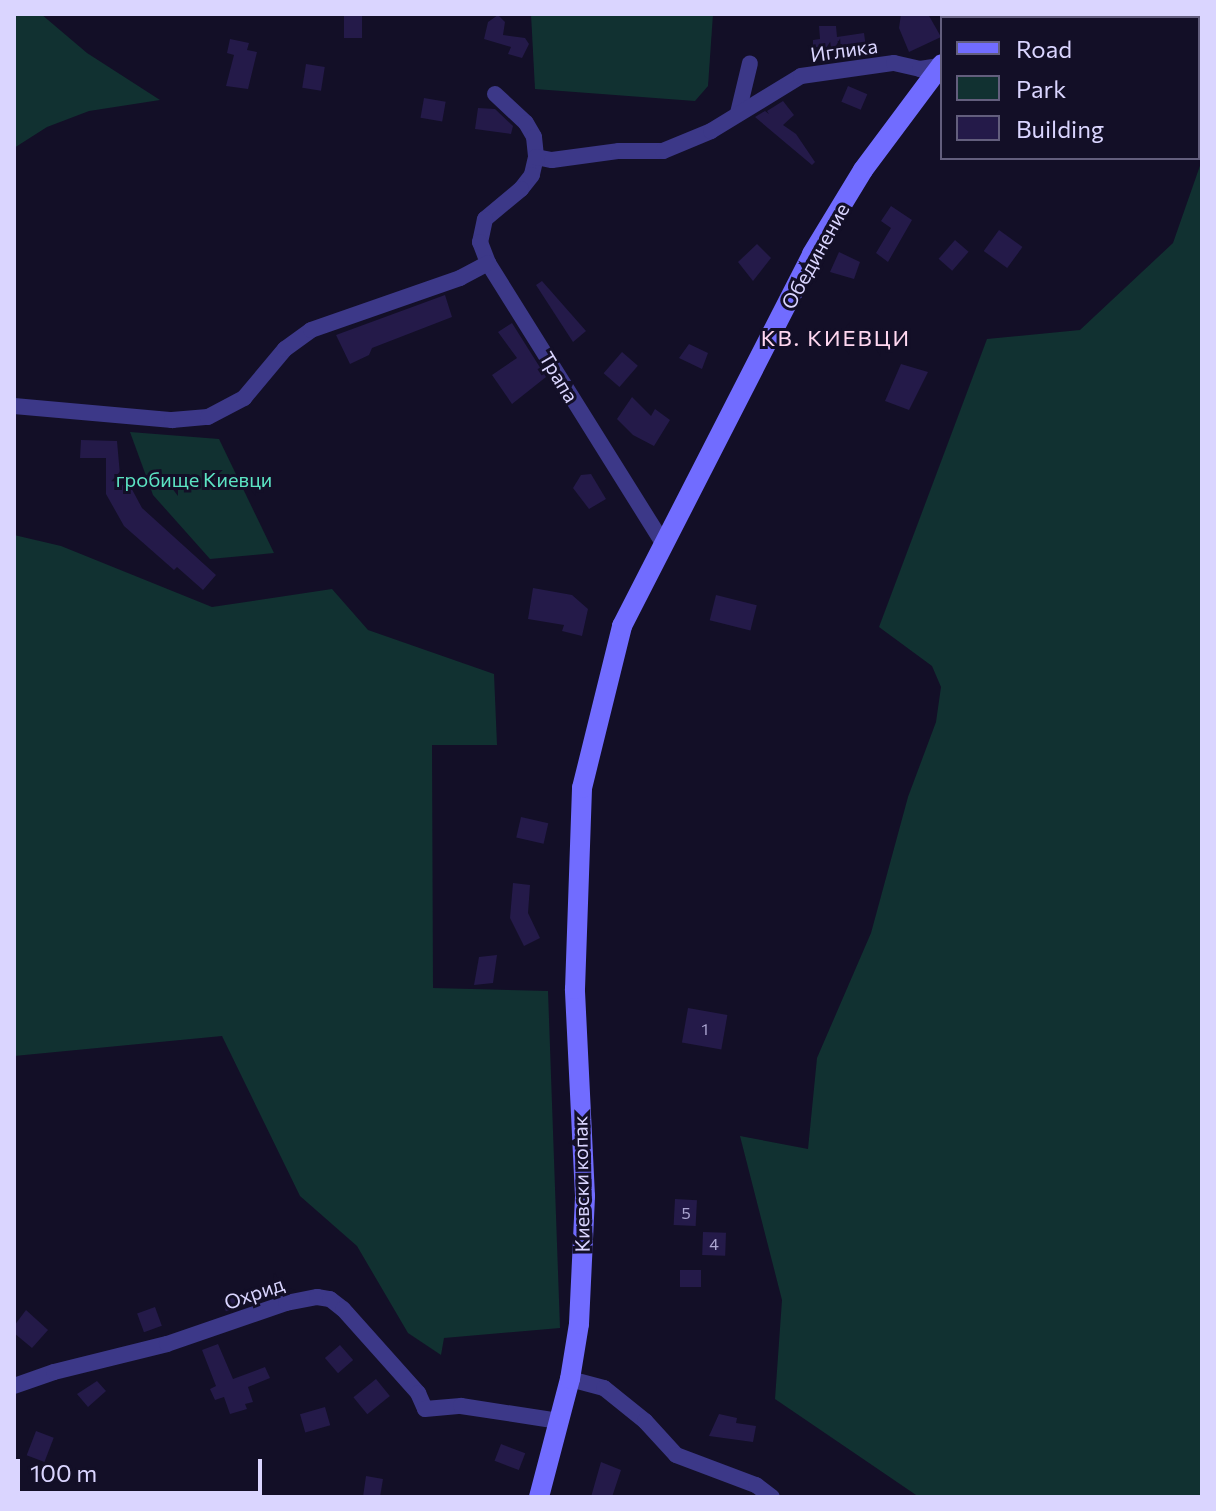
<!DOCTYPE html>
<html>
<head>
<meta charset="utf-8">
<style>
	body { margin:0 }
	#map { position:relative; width:1216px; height:1511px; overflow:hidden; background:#130f27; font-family:Commissioner,sans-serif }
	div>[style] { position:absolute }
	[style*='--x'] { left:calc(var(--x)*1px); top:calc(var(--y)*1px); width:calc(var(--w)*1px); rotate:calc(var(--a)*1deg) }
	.green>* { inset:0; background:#113131 }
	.building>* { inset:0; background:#241a49; transform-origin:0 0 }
	.street>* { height:16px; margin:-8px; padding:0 8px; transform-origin:8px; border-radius:8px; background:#3c3888 }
	.secondary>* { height:20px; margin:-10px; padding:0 10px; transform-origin:10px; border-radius:10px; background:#716cff }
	span { translate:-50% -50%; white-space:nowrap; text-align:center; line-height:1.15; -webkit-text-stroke:6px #130f27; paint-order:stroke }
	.number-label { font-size:16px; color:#aca6d2 }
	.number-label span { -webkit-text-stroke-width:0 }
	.street-label { font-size:20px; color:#dad5ff }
	.park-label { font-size:20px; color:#5ce4c3 }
	.neighbourhood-label { font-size:22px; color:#ffd7f0; letter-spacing:2px }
	.frame { position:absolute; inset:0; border:16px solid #dad5ff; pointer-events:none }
	.legend { position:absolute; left:940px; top:16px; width:260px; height:144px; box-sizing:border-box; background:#130f27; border:2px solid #635e7d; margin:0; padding:10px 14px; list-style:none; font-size:24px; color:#dad5ff }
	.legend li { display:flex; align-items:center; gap:16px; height:40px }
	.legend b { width:40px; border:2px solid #635e7d }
	.scale { position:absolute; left:16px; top:1459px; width:246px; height:36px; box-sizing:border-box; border:4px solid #dad5ff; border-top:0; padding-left:10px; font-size:24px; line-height:28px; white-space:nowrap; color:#dad5ff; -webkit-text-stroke:6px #130f27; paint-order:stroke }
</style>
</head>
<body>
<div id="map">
	<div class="green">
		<i style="clip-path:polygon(14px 14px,41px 14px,87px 53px,160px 100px,89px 111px,47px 127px,14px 148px)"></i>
		<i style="clip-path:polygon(531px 14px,713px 14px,708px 86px,695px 101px,535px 89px)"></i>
		<i style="clip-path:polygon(1202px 160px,1202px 1497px,919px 1497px,775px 1399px,782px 1300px,740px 1136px,808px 1149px,817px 1058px,871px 933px,908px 797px,936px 722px,941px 687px,932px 666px,879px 627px,987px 339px,1080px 330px,1173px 243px)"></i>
		<i style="clip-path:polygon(130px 432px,219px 439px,274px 553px,210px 559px,153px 495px)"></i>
		<i style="clip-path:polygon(14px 535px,61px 546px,212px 607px,332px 589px,368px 630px,494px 674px,497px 745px,432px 745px,433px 988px,548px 991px,560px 1328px,444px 1338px,441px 1355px,408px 1333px,357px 1246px,300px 1196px,222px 1036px,14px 1056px)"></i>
	</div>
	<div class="building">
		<i style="left:344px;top:14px;width:18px;height:24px"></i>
		<i style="clip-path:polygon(901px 14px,928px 14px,941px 37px,909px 52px,899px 28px)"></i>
		<i style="clip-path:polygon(498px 15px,505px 22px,503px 35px,525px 38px,529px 44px,522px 58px,508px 54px,511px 47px,484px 39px,488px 22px)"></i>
		<i style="clip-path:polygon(819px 26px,836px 26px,837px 37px,864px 33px,867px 56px,849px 58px,848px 48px,813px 47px,813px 40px,820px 39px)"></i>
		<i style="clip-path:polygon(230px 39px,249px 43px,247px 50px,257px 52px,248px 89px,226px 86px,234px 55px,227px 53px)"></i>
		<i style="left:306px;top:64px;width:19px;height:24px;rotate:9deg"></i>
		<i style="left:848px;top:86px;width:21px;height:17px;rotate:23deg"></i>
		<i style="left:424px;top:98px;width:22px;height:20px;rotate:10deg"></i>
		<i style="clip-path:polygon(783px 101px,794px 115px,783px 125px,796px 134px,815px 162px,812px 165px,755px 117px,765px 111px,769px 114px,767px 111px)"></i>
		<i style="clip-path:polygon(478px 108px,495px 109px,513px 126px,511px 134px,475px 129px)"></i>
		<i style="clip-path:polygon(891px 206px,912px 220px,888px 262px,876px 253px,891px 228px,881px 221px)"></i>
		<i style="left:999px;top:230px;width:29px;height:26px;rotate:36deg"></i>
		<i style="left:955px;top:240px;width:18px;height:25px;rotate:41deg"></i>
		<i style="clip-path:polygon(757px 244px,771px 258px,753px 281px,738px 262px)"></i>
		<i style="clip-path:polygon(839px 252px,860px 262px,854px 279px,830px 272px)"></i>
		<i style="clip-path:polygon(542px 281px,586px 331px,573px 342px,536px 285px)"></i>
		<i style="clip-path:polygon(445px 295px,452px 317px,372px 348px,369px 355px,350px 364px,336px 335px)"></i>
		<i style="clip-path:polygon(512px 323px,546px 377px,512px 404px,492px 375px,517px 358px,498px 332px)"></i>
		<i style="clip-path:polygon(689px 344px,708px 353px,702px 369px,679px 358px)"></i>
		<i style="left:622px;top:352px;width:21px;height:28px;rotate:41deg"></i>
		<i style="clip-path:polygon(901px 364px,928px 372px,909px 410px,885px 401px)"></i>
		<i style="clip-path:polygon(632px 397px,651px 416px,655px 409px,670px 420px,654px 446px,633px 435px,617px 419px)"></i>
		<i style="clip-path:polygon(81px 440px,117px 441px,121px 486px,128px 482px,142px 508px,216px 575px,203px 590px,177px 567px,174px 570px,124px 526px,106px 494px,106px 458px,80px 458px)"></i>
		<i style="clip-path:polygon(591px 474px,606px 499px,589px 509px,573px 488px,581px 475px)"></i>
		<i style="clip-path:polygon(533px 588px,572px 595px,588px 609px,582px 636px,562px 631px,564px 625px,528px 619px)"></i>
		<i style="left:716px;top:595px;width:42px;height:26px;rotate:14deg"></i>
		<i style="left:521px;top:817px;width:28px;height:21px;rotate:13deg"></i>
		<i style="clip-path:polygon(513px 883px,530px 885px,528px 913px,540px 938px,524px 946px,510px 918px)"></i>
		<i style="clip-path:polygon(497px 955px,493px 983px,474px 985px,479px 957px)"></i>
		<i style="left:688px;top:1008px;width:40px;height:35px;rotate:10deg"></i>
		<i style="left:675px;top:1199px;width:22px;height:26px;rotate:3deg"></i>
		<i style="left:703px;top:1232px;width:23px;height:23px;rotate:2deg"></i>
		<i style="left:680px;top:1270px;width:21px;height:17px"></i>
		<i style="left:277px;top:1281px;width:13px;height:58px;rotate:72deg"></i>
		<i style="left:155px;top:1307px;width:20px;height:19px;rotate:70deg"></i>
		<i style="clip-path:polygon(26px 1310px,48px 1330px,32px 1348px,14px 1333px,14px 1326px)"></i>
		<i style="clip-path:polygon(218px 1344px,233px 1379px,265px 1367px,270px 1378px,248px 1387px,253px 1402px,245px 1404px,247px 1409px,230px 1414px,224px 1397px,215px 1400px,210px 1389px,216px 1386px,202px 1350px)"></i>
		<i style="left:340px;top:1345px;width:20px;height:20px;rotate:49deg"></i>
		<i style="left:376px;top:1379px;width:22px;height:29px;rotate:51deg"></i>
		<i style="clip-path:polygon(97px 1381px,106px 1391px,88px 1407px,77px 1394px)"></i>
		<i style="left:325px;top:1407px;width:19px;height:26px;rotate:74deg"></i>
		<i style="clip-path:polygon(719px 1414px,737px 1418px,736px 1423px,756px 1426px,753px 1442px,709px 1436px)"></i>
		<i style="left:36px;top:1431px;width:19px;height:26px;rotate:21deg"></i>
		<i style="left:501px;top:1444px;width:26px;height:18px;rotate:21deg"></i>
		<i style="clip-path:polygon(601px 1462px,621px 1470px,612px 1497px,591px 1497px)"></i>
		<i style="clip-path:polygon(366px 1476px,383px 1479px,380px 1497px,363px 1497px)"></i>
	</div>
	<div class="street">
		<i style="--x:495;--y:94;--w:42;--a:43.1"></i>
		<i style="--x:526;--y:123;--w:16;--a:60"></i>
		<i style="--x:534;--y:137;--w:20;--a:84"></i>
		<i style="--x:536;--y:157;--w:18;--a:103"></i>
		<i style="--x:532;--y:175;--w:18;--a:128"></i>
		<i style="--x:521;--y:189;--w:47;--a:140.2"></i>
		<i style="--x:485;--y:219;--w:24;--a:102"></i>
		<i style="--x:480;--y:242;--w:22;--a:69"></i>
		<i style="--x:488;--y:263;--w:332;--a:58"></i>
		<i style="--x:738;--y:113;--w:51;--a:-76.5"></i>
		<i style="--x:536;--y:157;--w:16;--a:11"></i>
		<i style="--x:552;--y:160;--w:68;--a:-7.7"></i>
		<i style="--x:619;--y:151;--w:44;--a:0"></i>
		<i style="--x:663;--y:151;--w:52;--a:-22.6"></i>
		<i style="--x:711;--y:131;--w:105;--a:-31.4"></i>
		<i style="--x:801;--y:76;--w:94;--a:-8"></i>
		<i style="--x:894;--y:63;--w:27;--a:13"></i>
		<i style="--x:920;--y:69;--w:20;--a:-9"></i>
		<i style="--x:14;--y:406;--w:159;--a:5.1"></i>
		<i style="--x:172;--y:420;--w:36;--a:-5"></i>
		<i style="--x:208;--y:417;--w:41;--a:-27.8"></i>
		<i style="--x:244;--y:398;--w:64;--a:-50.1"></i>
		<i style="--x:285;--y:349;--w:32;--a:-36"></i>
		<i style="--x:311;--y:330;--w:158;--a:-19.2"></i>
		<i style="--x:460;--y:278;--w:32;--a:-28"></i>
		<i style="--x:570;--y:1379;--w:35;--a:15"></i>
		<i style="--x:604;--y:1388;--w:53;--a:38.8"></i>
		<i style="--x:645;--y:1421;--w:46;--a:47.6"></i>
		<i style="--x:676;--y:1455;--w:85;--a:20.6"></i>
		<i style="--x:756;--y:1485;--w:20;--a:37"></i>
		<i style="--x:14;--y:1386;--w:42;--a:-19.3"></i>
		<i style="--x:54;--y:1372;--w:116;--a:-13.9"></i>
		<i style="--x:167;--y:1344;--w:126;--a:-19"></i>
		<i style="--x:286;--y:1303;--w:32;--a:-11"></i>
		<i style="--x:317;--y:1297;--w:13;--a:9"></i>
		<i style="--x:330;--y:1299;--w:16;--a:38"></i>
		<i style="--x:343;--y:1309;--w:113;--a:48.2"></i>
		<i style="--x:418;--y:1393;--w:17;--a:66"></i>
		<i style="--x:425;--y:1409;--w:36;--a:-5"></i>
		<i style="--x:461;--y:1406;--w:99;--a:8.7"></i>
	</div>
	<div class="secondary">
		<i style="--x:984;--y:18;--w:5;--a:-53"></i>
		<i style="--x:539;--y:1497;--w:122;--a:-75.3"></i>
		<i style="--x:570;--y:1379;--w:56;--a:-80.7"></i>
		<i style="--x:579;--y:1324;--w:128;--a:-87.3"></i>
		<i style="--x:585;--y:1196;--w:207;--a:-92.8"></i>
		<i style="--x:575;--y:989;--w:201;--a:-88"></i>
		<i style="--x:582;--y:788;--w:167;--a:-76.1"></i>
		<i style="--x:622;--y:626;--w:418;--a:-62.9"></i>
		<i style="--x:812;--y:254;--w:98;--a:-58.7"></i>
		<i style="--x:863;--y:170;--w:132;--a:-53.3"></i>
	</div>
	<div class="number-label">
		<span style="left:705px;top:1029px">1</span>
		<span style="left:686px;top:1213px">5</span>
		<span style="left:714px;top:1244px">4</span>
	</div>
	<div class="street-label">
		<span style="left:844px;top:50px;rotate:-8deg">Иглика</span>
		<span style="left:815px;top:256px;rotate:-61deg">Обединение</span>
		<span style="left:559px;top:377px;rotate:59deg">Трапа</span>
		<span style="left:581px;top:1184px;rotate:-91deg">Киевски копак</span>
		<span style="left:254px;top:1293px;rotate:-19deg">Охрид</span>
	</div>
	<div class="park-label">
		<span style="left:194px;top:479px">гробище Киевци</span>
	</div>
	<div class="neighbourhood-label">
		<span style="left:836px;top:338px">КВ. КИЕВЦИ</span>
	</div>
	<div class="frame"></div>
	<ul class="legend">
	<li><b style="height:10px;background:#716cff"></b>Road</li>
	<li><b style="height:22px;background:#113131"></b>Park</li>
	<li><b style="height:22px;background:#241a49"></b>Building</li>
	</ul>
	<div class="scale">100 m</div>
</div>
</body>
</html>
